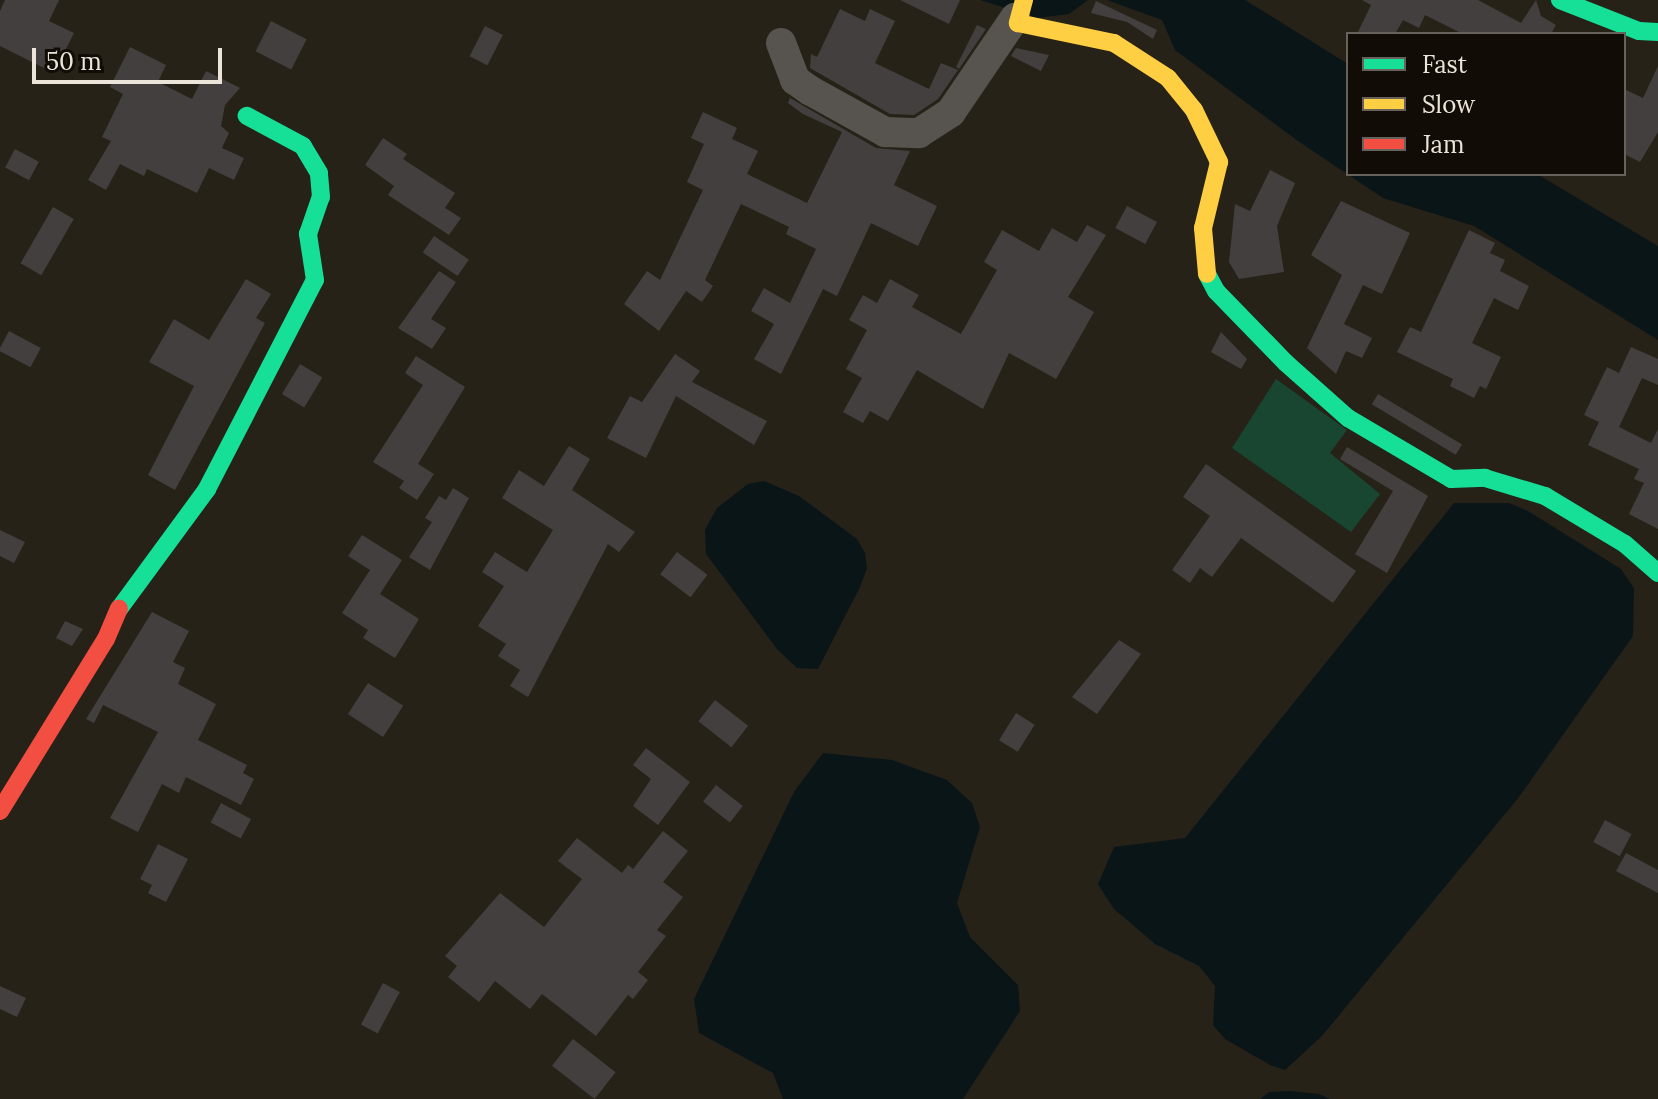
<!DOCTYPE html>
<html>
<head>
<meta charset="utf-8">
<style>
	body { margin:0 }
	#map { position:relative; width:1658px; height:1099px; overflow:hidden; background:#272218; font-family:Lora,serif }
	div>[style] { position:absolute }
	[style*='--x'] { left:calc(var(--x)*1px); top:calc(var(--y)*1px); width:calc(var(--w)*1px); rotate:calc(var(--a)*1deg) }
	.green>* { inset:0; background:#184631 }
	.water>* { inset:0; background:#0a1518 }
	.building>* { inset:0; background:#423f3e; transform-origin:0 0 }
	.street>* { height:30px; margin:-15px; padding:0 15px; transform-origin:15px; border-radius:15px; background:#575450 }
	.fast>* { height:18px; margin:-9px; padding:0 9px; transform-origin:9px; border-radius:9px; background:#16e098 }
	.slow>* { height:18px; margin:-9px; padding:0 9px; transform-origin:9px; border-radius:9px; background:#ffcf43 }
	.jam>* { height:18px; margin:-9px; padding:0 9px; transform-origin:9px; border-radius:9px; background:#f24e42 }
	span { translate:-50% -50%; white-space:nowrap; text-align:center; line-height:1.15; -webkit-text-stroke:6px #110d06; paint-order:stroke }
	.legend { position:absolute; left:1346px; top:32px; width:280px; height:144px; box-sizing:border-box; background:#110d06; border:2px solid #68635a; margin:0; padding:10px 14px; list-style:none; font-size:24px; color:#ebe4d9 }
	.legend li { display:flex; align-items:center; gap:16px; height:40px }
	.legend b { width:40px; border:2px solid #68635a }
	.scale { position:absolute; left:32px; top:48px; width:190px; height:36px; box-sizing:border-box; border:4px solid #ebe4d9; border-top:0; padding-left:10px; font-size:24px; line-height:28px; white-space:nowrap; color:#ebe4d9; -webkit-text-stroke:6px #110d06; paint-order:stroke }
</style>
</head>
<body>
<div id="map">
	<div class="green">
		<i style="clip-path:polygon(1276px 379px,1347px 430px,1330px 453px,1380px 494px,1351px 532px,1232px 448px)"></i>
	</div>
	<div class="water">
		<i style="clip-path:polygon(980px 0,1088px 0,1069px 14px,1037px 18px)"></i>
		<i style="clip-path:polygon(1107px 0,1245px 0,1348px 64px,1348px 174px,1537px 174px,1658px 246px,1658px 340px,1474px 226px,1383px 198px,1298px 141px,1175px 50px,1162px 20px)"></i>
		<i style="clip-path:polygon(764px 481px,799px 496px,857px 539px,865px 553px,867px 568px,860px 587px,818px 669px,797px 668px,777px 649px,706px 554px,705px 530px,717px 508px,748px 484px)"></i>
		<i style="clip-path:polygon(1454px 503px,1509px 503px,1528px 511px,1621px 569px,1634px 588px,1633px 636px,1519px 797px,1322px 1036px,1285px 1070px,1270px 1065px,1225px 1039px,1213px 1025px,1215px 986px,1199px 966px,1155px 944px,1114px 909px,1098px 884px,1114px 847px,1185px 838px)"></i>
		<i style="clip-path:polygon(823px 753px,892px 760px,947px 780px,972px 803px,980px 827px,957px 903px,970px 937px,1018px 985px,1020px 1011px,963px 1099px,783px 1099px,773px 1073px,699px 1033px,694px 999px,794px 792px)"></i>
		<i style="clip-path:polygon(1289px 1091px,1319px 1094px,1330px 1099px,1260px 1099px,1269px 1092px)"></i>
	</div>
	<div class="building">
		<i style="clip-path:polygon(5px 0,59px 0,49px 21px,74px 33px,54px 73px,0 46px,0 11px)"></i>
		<i style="clip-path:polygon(900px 0,960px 0,949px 24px)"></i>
		<i style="clip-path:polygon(1362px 0,1478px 0,1521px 23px,1536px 0,1541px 16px,1556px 25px,1551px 34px,1463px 34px,1425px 15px,1419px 28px,1403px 20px,1395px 34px,1357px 34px,1371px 5px)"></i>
		<i style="clip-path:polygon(1096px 1px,1157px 30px,1153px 39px,1127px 22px,1091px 13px)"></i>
		<i style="clip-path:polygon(840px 9px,865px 21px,870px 9px,895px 21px,875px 63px,929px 89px,941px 63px,958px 70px,938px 99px,914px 115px,890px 114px,810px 68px,811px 54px,817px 57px)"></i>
		<i style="left:271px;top:21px;width:40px;height:34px;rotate:27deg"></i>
		<i style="clip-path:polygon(977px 25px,986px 29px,959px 69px,956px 67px)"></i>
		<i style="left:485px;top:26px;width:20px;height:34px;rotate:27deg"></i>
		<i style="clip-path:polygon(130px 47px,166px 65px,158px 82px,192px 99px,206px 71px,240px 88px,225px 105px,221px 126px,229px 133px,222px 148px,244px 158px,234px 180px,209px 168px,197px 193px,147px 169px,144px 176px,120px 164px,106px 190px,88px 180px,111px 141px,102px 137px,123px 94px,110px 87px)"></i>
		<i style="clip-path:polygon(1016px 48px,1049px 55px,1041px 71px,1011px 56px)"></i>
		<i style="clip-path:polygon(1658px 66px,1658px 132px,1640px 162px,1624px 154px,1624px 89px,1643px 98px)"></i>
		<i style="clip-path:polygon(790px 98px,876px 148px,910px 151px,894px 185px,937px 206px,918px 246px,871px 223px,837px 296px,823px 289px,781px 374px,754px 359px,774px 324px,751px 311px,764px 288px,790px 303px,816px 249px,786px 234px,789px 227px,741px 204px,705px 280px,713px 286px,702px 302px,686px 291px,659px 331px,624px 304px,647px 271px,660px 280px,703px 190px,687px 182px,704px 144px,691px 138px,703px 112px,737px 128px,732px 139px,758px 151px,747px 174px,807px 203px,842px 132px,803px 114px,788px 103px)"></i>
		<i style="clip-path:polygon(383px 138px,407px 154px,403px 159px,455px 193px,445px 208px,461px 218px,449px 235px,388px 195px,394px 186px,365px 165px)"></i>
		<i style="left:15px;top:149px;width:27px;height:21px;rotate:28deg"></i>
		<i style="clip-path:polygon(1270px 170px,1295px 183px,1277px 226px,1284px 272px,1239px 279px,1229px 262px,1235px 204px,1250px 211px)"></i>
		<i style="clip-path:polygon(1341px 201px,1410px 233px,1382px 294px,1363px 285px,1344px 324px,1372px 338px,1362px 358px,1346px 351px,1336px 374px,1307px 348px,1342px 275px,1311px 255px)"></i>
		<i style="left:1127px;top:206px;width:34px;height:25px;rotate:28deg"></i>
		<i style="left:53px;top:207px;width:24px;height:65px;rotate:30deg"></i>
		<i style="clip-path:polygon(1087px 225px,1106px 235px,1068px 297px,1094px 312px,1056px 379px,1009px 353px,983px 409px,917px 370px,888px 421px,870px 411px,863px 423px,843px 412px,862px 378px,846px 369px,867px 330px,849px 320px,863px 295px,877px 303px,890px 279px,919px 295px,912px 307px,961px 334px,997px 270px,984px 262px,1002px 230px,1039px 251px,1052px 228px,1077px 242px)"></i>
		<i style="clip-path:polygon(1469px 230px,1495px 243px,1490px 253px,1505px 260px,1500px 271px,1529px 286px,1518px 310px,1494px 298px,1472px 343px,1501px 357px,1486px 389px,1480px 386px,1474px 398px,1450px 386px,1453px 379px,1397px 352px,1410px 327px,1421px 332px)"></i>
		<i style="left:434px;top:236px;width:42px;height:20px;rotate:34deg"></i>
		<i style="clip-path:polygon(439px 271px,456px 282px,431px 319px,446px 328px,432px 349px,398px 328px)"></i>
		<i style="clip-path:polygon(246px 279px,271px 294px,256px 318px,265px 323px,175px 490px,148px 475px,194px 386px,149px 362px,174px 319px,209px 340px)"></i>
		<i style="left:9px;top:331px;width:36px;height:22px;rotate:28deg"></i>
		<i style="clip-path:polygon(1221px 332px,1247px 359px,1241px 369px,1211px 352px)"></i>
		<i style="clip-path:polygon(1631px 347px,1658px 359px,1658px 385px,1642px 378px,1619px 427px,1651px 443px,1658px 429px,1658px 529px,1629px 514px,1644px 483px,1634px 479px,1639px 469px,1588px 445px,1599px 422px,1584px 415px,1607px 367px,1619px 373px)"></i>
		<i style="clip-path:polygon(675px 354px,700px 371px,692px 382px,767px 421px,754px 445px,676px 396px,646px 458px,607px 438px,630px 396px,642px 402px)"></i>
		<i style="clip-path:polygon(416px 356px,465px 387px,418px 464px,434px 474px,417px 500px,399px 488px,404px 481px,373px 462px,423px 385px,405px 373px)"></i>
		<i style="left:300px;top:364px;width:26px;height:35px;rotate:31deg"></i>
		<i style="left:1378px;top:394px;width:98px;height:12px;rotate:31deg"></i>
		<i style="clip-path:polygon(569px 446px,590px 459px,572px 490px,635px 532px,619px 552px,608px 544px,528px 697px,510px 686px,520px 670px,498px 656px,506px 644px,478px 626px,504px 586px,482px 572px,495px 552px,527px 572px,553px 530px,502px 498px,519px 470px,544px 486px)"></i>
		<i style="clip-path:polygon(1347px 447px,1428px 496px,1387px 573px,1355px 554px,1393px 491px,1340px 459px)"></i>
		<i style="clip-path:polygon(1206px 464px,1356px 571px,1333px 603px,1241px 538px,1212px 577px,1200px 568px,1190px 583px,1172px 570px,1210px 516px,1183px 497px)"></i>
		<i style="clip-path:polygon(453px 488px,469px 498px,430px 570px,409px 557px,432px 522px,425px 518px,439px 496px,446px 500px)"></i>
		<i style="clip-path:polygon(0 530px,25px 542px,14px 563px,0 556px)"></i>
		<i style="clip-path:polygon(362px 535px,402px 560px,380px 594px,419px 619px,395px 658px,363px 638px,368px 630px,342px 613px,370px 570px,348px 556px)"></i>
		<i style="left:677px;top:552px;width:38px;height:28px;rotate:37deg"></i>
		<i style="clip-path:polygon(152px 612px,189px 631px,173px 662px,185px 668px,178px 684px,216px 704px,198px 740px,247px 765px,243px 773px,254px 779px,241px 805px,186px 777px,179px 793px,162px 784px,138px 832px,110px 818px,158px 732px,103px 705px,94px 723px,86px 719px)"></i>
		<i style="clip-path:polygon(65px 621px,83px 629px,72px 646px,56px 638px)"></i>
		<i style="clip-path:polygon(1119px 640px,1141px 654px,1097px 714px,1072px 697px)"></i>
		<i style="left:368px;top:683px;width:42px;height:37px;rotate:33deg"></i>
		<i style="left:715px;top:700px;width:42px;height:27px;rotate:38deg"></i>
		<i style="left:1016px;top:713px;width:22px;height:32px;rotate:32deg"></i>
		<i style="clip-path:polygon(646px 748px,690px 782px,658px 825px,633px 806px,651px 779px,633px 765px)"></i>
		<i style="left:716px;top:785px;width:34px;height:21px;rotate:38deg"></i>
		<i style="left:221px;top:803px;width:34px;height:22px;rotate:28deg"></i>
		<i style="left:1605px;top:820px;width:30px;height:25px;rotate:28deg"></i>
		<i style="clip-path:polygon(663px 831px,688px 851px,663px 882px,683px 897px,657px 930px,666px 936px,638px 972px,648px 980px,633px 999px,628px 995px,596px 1036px,542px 994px,530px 1009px,495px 981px,479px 1002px,448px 977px,457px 966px,445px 956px,500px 893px,544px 927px,582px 879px,558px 861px,577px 838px,622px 873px,628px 865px,633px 869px)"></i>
		<i style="clip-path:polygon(158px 844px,188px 859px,166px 902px,148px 893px,152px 885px,140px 879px)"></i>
		<i style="clip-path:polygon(1626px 853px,1658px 870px,1658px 893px,1616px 871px)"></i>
		<i style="left:383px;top:983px;width:19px;height:47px;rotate:28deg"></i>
		<i style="clip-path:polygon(0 986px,26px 998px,17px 1017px,0 1009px)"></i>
		<i style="left:573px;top:1039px;width:54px;height:34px;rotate:38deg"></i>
	</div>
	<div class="street">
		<i style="--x:781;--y:43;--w:40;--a:69"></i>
		<i style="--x:795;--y:80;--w:19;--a:35"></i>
		<i style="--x:811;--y:91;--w:85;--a:29"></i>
		<i style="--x:885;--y:132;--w:34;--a:2"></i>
		<i style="--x:919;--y:133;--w:38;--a:-33"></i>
		<i style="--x:951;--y:112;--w:114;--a:-55.8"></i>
	</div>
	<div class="fast">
		<i style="--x:1560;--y:0;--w:85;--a:21.4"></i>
		<i style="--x:1639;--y:31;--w:19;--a:3"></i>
		<i style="--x:1207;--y:274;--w:19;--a:62"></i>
		<i style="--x:1216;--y:291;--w:100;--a:45.8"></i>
		<i style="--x:1286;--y:363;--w:83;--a:41.6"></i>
		<i style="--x:1348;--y:418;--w:120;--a:30.6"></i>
		<i style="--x:1451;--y:479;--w:34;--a:-2"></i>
		<i style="--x:1485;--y:478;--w:63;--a:16.7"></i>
		<i style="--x:1545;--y:496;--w:93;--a:31"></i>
		<i style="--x:1625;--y:544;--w:44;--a:41.3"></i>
		<i style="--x:119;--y:609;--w:149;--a:-53.7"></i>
		<i style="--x:207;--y:489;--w:235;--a:-62.7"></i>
		<i style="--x:315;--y:280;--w:47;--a:-98.7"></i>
		<i style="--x:308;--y:234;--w:39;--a:-71"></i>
		<i style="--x:321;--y:197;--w:24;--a:-95"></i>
		<i style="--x:319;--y:173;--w:31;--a:-121"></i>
		<i style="--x:303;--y:146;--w:64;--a:-151.8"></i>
	</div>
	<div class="slow">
		<i style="--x:1024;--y:0;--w:24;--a:105"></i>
		<i style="--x:1018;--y:23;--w:98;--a:11.8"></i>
		<i style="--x:1114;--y:43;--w:64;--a:32.9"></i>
		<i style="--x:1168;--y:78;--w:41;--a:50.9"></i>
		<i style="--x:1194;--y:110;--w:58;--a:64.3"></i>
		<i style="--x:1219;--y:162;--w:68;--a:103.6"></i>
		<i style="--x:1203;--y:228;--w:46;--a:85"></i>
	</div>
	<div class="jam">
		<i style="--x:0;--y:811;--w:202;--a:-58.4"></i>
		<i style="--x:106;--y:639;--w:33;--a:-67"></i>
	</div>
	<ul class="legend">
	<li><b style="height:10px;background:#16e098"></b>Fast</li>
	<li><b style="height:10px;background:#ffcf43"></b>Slow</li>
	<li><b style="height:10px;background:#f24e42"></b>Jam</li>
	</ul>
	<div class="scale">50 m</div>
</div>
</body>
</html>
